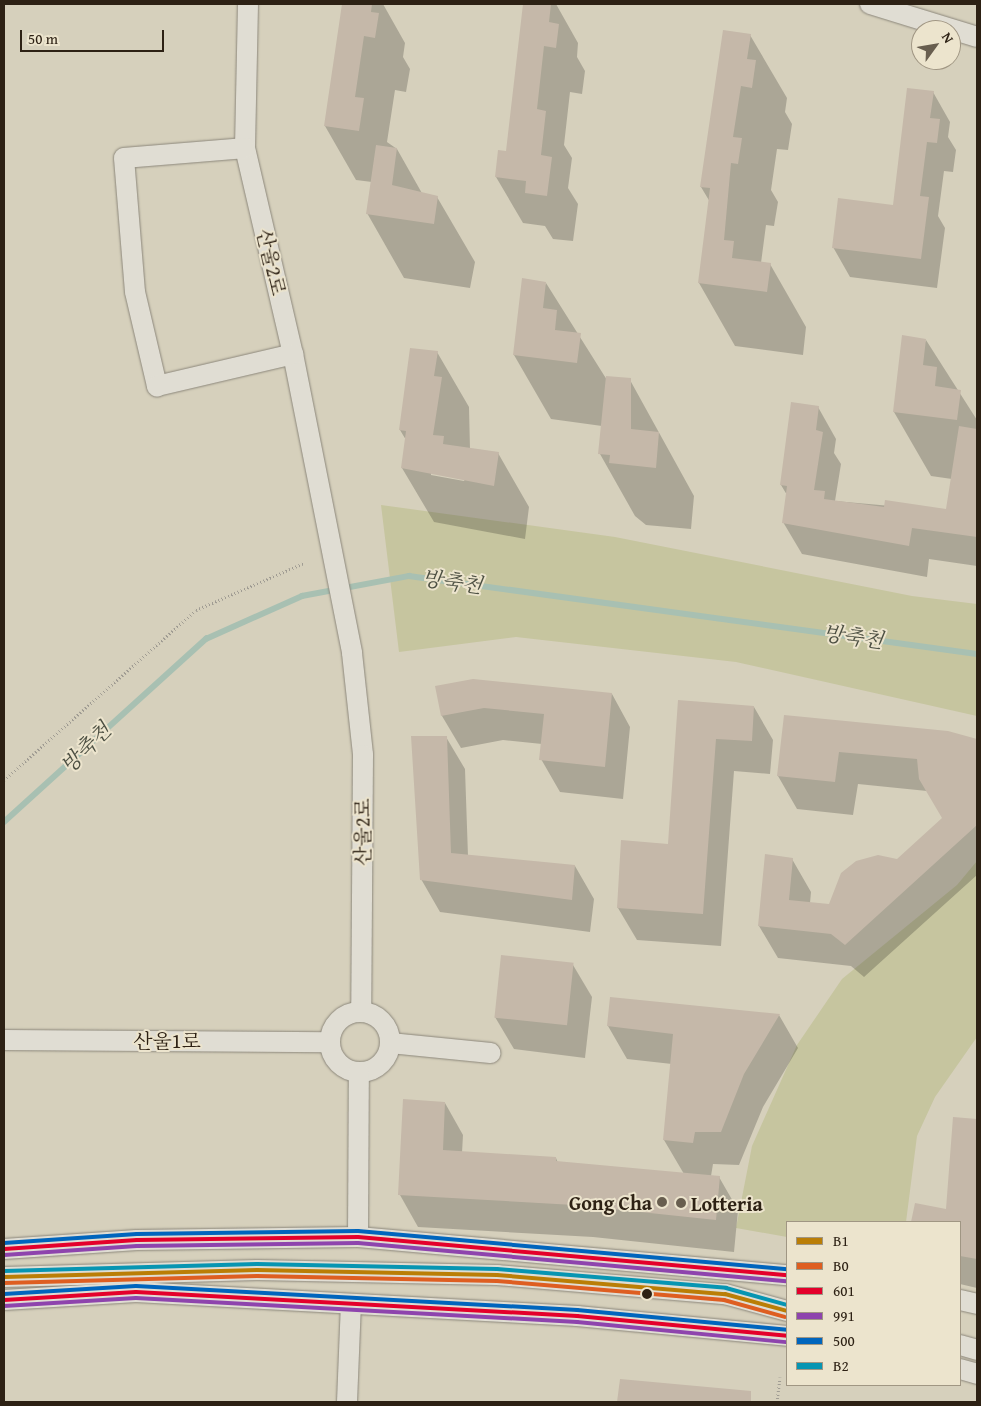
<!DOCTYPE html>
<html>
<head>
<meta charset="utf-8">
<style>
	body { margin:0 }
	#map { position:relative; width:981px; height:1406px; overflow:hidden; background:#d6d0bc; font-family:"Gentium Book Plus","Noto Serif KR",serif }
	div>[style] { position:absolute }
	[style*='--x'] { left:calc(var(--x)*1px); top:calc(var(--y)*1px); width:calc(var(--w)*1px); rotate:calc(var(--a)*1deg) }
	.green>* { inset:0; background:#c6c59f }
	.shadow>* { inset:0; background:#0003 }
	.stream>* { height:5.5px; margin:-2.75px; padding:0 2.75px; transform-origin:2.75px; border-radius:2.75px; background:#a8c0b2 }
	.building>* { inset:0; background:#c5b8a9; transform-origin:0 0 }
	.path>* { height:3px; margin-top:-1.5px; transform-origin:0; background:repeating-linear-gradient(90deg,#a09c93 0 1px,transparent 0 3.5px) }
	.roads { filter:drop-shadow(0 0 1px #8c877b) drop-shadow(0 0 1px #8c877b) }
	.minor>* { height:20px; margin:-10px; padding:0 10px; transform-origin:10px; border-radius:10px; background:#e0ddd3 }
	.minor>.ring { margin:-10px; padding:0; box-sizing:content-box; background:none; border:20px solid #e0ddd3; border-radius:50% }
	.bus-1>* { height:4px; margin:-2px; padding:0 2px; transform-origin:2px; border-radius:2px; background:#ba7e06 }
	.bus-2>* { height:4px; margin:-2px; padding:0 2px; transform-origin:2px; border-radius:2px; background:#de5e21 }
	.bus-3>* { height:4px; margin:-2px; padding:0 2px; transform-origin:2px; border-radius:2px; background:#e4002b }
	.bus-4>* { height:4px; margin:-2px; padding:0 2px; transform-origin:2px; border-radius:2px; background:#8e44ad }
	.bus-5>* { height:4px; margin:-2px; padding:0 2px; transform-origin:2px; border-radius:2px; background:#0065bd }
	.bus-6>* { height:4px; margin:-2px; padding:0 2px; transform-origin:2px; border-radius:2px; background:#0795b2 }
	.dots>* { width:14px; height:14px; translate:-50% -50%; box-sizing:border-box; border:2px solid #ece4cd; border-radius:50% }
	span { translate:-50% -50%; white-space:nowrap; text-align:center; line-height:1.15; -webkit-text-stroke:4px #ece4cd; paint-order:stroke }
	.street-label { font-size:20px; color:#2d2114 }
	.poi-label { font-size:20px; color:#2d2114; font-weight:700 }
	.right { translate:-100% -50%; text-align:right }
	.left { translate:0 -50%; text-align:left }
	.water-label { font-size:21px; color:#4c4f42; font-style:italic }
	.frame { position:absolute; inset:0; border:5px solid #2d2114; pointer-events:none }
	.legend { position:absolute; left:786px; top:1221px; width:175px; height:165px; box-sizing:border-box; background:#ece4cd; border:1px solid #a09683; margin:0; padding:6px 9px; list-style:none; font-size:15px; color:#2d2114 }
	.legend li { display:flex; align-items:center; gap:10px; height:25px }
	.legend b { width:25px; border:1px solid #a09683 }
	.north { position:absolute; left:911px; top:20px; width:50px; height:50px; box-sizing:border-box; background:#ece4cd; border:1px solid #a09683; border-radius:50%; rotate:58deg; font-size:14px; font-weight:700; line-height:20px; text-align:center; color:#2d2114 }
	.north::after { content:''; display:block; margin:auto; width:18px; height:22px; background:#685e4f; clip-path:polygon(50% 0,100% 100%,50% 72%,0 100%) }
	.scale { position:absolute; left:20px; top:30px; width:144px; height:22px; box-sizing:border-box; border:2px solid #2d2114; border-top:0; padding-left:6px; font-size:15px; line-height:18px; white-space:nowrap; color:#2d2114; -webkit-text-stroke:4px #ece4cd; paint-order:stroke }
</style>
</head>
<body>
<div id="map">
	<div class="green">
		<i style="clip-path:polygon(381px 505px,615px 537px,912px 596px,977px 604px,977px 716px,736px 662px,516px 637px,399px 652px)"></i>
		<i style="clip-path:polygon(977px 861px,977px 1037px,935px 1097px,917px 1136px,906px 1222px,787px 1222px,787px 1237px,736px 1228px,752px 1146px,797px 1045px,842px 979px,957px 885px)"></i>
	</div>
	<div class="shadow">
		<i style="clip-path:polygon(343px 4px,383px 4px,405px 43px,403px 57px,410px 69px,406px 92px,395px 90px,387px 142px,397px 149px,423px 195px,437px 197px,475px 262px,470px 288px,404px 278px,367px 213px,372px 182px,356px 180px,325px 126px)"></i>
		<i style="clip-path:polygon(524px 4px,556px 4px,578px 43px,577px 57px,585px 71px,582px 94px,570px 92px,564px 145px,572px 158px,568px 188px,578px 204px,573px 241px,553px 239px,545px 226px,523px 223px,496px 177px,507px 152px)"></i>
		<i style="clip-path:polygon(750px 35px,787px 98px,785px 112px,792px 124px,788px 150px,777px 149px,771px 190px,778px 202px,774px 226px,766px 225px,761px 263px,770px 264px,806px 327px,803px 355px,735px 346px,699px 283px,710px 202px,701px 187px)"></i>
		<i style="clip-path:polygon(933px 92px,950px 122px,948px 137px,956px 150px,953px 172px,944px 171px,938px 216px,945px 228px,937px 288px,850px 277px,833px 247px,894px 207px)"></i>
		<i style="clip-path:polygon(546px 283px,607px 380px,630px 380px,694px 496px,691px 529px,646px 525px,635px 516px,600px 454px,602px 426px,551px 419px,514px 355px)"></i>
		<i style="clip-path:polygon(926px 340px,977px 420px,977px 566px,929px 559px,927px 577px,802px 554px,783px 522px,787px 495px,781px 485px,818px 407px,836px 439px,834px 453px,841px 464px,835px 501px,947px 511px,952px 479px,931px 476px,894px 412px)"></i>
		<i style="clip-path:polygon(evenodd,437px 352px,469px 407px,470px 449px,498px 453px,529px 507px,525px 539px,434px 522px,402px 468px,406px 440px,400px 430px,437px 352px,431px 472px,465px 479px,464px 481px,431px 475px,431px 472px)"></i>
		<i style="clip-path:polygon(436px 687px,612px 694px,630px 727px,623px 799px,560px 792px,541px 759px,542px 744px,503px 740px,461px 748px,442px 716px)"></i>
		<i style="clip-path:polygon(680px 701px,754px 707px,773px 740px,770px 774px,734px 771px,721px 946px,637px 940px,618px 908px,669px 845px)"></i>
		<i style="clip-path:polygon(785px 716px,948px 732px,977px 740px,977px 875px,864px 977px,851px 966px,778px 958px,759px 926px,792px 859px,811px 892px,810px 903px,830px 905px,897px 860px,944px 819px,927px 791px,858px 784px,853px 815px,797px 809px,778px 776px)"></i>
		<i style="clip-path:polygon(446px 737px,465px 769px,468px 856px,575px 866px,594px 899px,590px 932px,440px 912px,421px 879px)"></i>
		<i style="clip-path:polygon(573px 965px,592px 997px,585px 1058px,514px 1049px,495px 1017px)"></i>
		<i style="clip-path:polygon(779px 1015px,798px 1048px,763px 1107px,739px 1165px,713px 1164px,711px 1176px,719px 1177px,738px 1210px,734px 1252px,593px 1237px,418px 1227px,400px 1195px,445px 1103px,463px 1135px,462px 1153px,556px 1158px,558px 1163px,684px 1174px,664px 1140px,672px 1064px,627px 1059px,608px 1026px)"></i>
		<i style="clip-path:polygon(954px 1119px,977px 1121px,977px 1288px,960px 1284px,960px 1222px,913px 1222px,916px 1204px,966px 1214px)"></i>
		<i style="clip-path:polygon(621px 1380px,735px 1391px,741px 1402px,618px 1402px)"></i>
	</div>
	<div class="stream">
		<i style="--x:4;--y:822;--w:273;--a:-42.2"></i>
		<i style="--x:206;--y:639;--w:105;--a:-24.1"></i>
		<i style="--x:302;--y:596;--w:109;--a:-10.6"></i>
		<i style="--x:409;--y:576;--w:573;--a:7.82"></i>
	</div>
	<div class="building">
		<i style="clip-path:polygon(342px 4px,372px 4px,371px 12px,379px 13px,375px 38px,364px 36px,355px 97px,364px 98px,359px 131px,324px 126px)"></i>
		<i style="clip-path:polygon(523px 4px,551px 4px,549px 22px,559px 24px,556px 48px,544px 46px,537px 109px,546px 111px,541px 155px,552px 157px,547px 196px,525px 193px,526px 181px,495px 177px,498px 150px,506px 151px)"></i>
		<i style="clip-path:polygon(723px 30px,751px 34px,747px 59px,756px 60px,752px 88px,741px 86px,733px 137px,742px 138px,738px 164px,731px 163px,724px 240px,734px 241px,732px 258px,771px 263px,767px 292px,698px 283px,710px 188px,700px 187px)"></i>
		<i style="clip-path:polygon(907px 88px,934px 91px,930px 118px,940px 119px,937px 143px,927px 142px,920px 196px,929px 197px,921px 259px,832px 248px,838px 198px,893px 205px)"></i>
		<i style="clip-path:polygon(376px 145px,397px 148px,392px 185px,438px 196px,434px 224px,366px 214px)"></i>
		<i style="clip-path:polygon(522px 278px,546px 282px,543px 308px,557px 310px,555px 330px,581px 333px,577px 363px,513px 355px)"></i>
		<i style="clip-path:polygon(902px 335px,926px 339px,923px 365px,937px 367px,935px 386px,961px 390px,957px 420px,893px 412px)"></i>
		<i style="clip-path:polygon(410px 348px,438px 351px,434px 376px,442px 377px,433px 435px,444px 436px,443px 444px,499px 452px,494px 486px,401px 468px,406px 431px,399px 430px)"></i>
		<i style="clip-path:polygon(606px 376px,631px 378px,631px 429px,659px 432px,656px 468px,609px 463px,610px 455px,598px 454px)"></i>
		<i style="clip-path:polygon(791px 402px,819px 406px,816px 430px,823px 432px,814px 490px,825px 491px,824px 499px,884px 507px,885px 500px,946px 509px,959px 426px,977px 429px,977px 537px,912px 528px,909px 546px,782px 523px,787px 486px,780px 485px)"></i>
		<i style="clip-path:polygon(473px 679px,612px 693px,605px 767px,539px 760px,544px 714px,484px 708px,441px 716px,435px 686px)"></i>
		<i style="clip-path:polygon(678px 700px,754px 706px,752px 741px,716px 739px,703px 914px,617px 908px,621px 840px,668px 844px)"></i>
		<i style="clip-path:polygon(784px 715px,948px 731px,977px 739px,977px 825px,845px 945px,831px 934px,758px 926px,765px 854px,793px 858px,789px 900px,829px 904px,841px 873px,856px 861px,878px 855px,897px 859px,942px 818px,919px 779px,917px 759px,839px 752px,835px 782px,777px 776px)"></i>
		<i style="clip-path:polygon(411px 736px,447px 736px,451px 853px,575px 865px,572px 900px,420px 880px)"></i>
		<i style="left:501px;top:955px;width:73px;height:63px;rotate:6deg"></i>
		<i style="clip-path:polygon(610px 997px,780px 1014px,744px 1074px,721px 1132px,695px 1132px,693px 1143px,663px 1140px,673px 1034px,607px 1026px)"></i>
		<i style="clip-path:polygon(403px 1099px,445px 1102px,443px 1150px,556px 1157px,556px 1161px,720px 1176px,716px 1220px,574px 1205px,398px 1195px)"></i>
		<i style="clip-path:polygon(953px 1117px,977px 1119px,977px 1259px,960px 1256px,960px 1222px,911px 1222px,915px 1203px,946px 1209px)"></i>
		<i style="clip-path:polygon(620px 1379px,751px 1391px,751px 1402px,617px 1402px)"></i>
	</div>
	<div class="path">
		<i style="--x:4;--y:780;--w:256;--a:-41.5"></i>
		<i style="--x:196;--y:610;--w:118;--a:-23.5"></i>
		<i style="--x:777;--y:1402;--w:25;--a:-83"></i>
	</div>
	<div class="roads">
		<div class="minor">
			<i style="--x:248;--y:4;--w:144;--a:91.2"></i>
			<i style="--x:245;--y:148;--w:212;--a:76.9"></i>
			<i style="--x:293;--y:354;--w:305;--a:78.8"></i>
			<i style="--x:352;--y:653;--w:103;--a:83.8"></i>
			<i style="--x:363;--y:755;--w:257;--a:90.4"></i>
			<i style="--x:870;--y:4;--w:112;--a:17.1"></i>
			<i style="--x:245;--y:148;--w:121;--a:175.3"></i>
			<i style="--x:124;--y:158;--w:134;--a:85.3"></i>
			<i style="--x:135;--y:292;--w:97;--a:76.8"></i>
			<i style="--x:157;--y:386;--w:140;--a:-13.2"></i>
			<i class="ring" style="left:330px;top:1012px;width:40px;height:40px"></i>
			<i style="--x:4;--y:1040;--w:326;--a:0.4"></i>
			<i style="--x:390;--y:1043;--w:101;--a:5.7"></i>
			<i style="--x:358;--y:1237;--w:165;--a:-89.7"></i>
			<i style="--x:4;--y:1249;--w:133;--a:-3.9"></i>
			<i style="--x:137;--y:1240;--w:221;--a:-0.8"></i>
			<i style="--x:358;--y:1237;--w:431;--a:5.1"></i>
			<i style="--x:4;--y:1277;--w:253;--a:-1.6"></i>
			<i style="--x:257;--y:1270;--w:240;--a:1.2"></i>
			<i style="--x:497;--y:1275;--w:229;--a:4.8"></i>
			<i style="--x:725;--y:1294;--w:64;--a:15.3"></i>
			<i style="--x:4;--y:1300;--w:132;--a:-3.5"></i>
			<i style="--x:136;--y:1292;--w:442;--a:3.1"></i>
			<i style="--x:577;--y:1316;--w:211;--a:5.4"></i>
			<i style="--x:960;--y:1300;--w:17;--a:13"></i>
			<i style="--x:960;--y:1345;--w:18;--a:16"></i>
			<i style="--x:960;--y:1369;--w:18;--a:16"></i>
			<i style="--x:347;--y:1402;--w:98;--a:-87.7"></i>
		</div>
	</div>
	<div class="bus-1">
		<i style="--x:4;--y:1277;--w:253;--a:-1.6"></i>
		<i style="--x:257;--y:1270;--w:240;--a:1.2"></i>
		<i style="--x:497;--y:1275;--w:229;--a:4.8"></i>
		<i style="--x:725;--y:1294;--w:64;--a:15.3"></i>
	</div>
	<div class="bus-2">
		<i style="--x:4;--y:1283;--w:253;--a:-1.6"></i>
		<i style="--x:257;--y:1276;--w:240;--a:1.2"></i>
		<i style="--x:497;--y:1281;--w:228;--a:4.8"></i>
		<i style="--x:724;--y:1300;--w:63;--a:15.6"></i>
	</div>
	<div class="bus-3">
		<i style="--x:4;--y:1249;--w:133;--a:-3.9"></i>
		<i style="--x:137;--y:1240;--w:221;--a:-0.8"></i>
		<i style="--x:358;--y:1237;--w:431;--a:5.1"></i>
		<i style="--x:4;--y:1300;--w:132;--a:-3.5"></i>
		<i style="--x:136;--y:1292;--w:442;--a:3.1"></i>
		<i style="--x:577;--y:1316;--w:211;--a:5.4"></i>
	</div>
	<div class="bus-4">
		<i style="--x:4;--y:1255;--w:133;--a:-3.9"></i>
		<i style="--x:137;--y:1246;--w:221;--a:-0.8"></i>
		<i style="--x:358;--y:1243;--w:430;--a:5.1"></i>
		<i style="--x:4;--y:1306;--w:132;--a:-3.5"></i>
		<i style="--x:136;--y:1298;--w:442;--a:3.1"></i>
		<i style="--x:577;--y:1322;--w:210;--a:5.5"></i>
	</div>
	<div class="bus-5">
		<i style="--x:4;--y:1243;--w:133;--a:-3.9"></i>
		<i style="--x:137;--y:1234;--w:221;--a:-0.8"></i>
		<i style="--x:358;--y:1231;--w:431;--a:5.1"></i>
		<i style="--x:4;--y:1294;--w:132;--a:-3.5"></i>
		<i style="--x:136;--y:1286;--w:442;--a:3.1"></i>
		<i style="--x:577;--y:1310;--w:211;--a:5.4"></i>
	</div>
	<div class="bus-6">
		<i style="--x:4;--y:1271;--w:253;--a:-1.6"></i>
		<i style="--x:257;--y:1264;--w:240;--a:1.2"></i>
		<i style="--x:497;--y:1269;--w:230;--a:4.7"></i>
		<i style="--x:726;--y:1288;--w:63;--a:15.6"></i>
	</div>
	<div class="dots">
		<i style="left:662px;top:1202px;background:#685e4f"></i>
		<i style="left:681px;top:1203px;background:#685e4f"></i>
		<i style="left:647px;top:1294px;background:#2d2114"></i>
	</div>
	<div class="street-label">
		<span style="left:272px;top:262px;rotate:77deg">산울2로</span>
		<span style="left:362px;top:832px;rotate:-90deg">산울2로</span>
		<span style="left:167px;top:1040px">산울1로</span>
	</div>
	<div class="poi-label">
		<span class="right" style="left:652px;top:1202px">Gong Cha</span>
		<span class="left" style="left:691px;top:1203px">Lotteria</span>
	</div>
	<div class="water-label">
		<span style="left:452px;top:582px;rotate:8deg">방축천</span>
		<span style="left:853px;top:637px;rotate:8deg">방축천</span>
		<span style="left:86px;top:748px;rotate:-45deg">방축천</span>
	</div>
	<div class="frame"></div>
	<ul class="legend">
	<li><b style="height:6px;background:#ba7e06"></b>B1</li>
	<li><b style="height:6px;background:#de5e21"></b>B0</li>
	<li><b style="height:6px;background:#e4002b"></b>601</li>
	<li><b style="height:6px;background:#8e44ad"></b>991</li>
	<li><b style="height:6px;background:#0065bd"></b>500</li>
	<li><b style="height:6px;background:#0795b2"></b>B2</li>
	</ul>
	<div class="north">N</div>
	<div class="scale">50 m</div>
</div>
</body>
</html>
